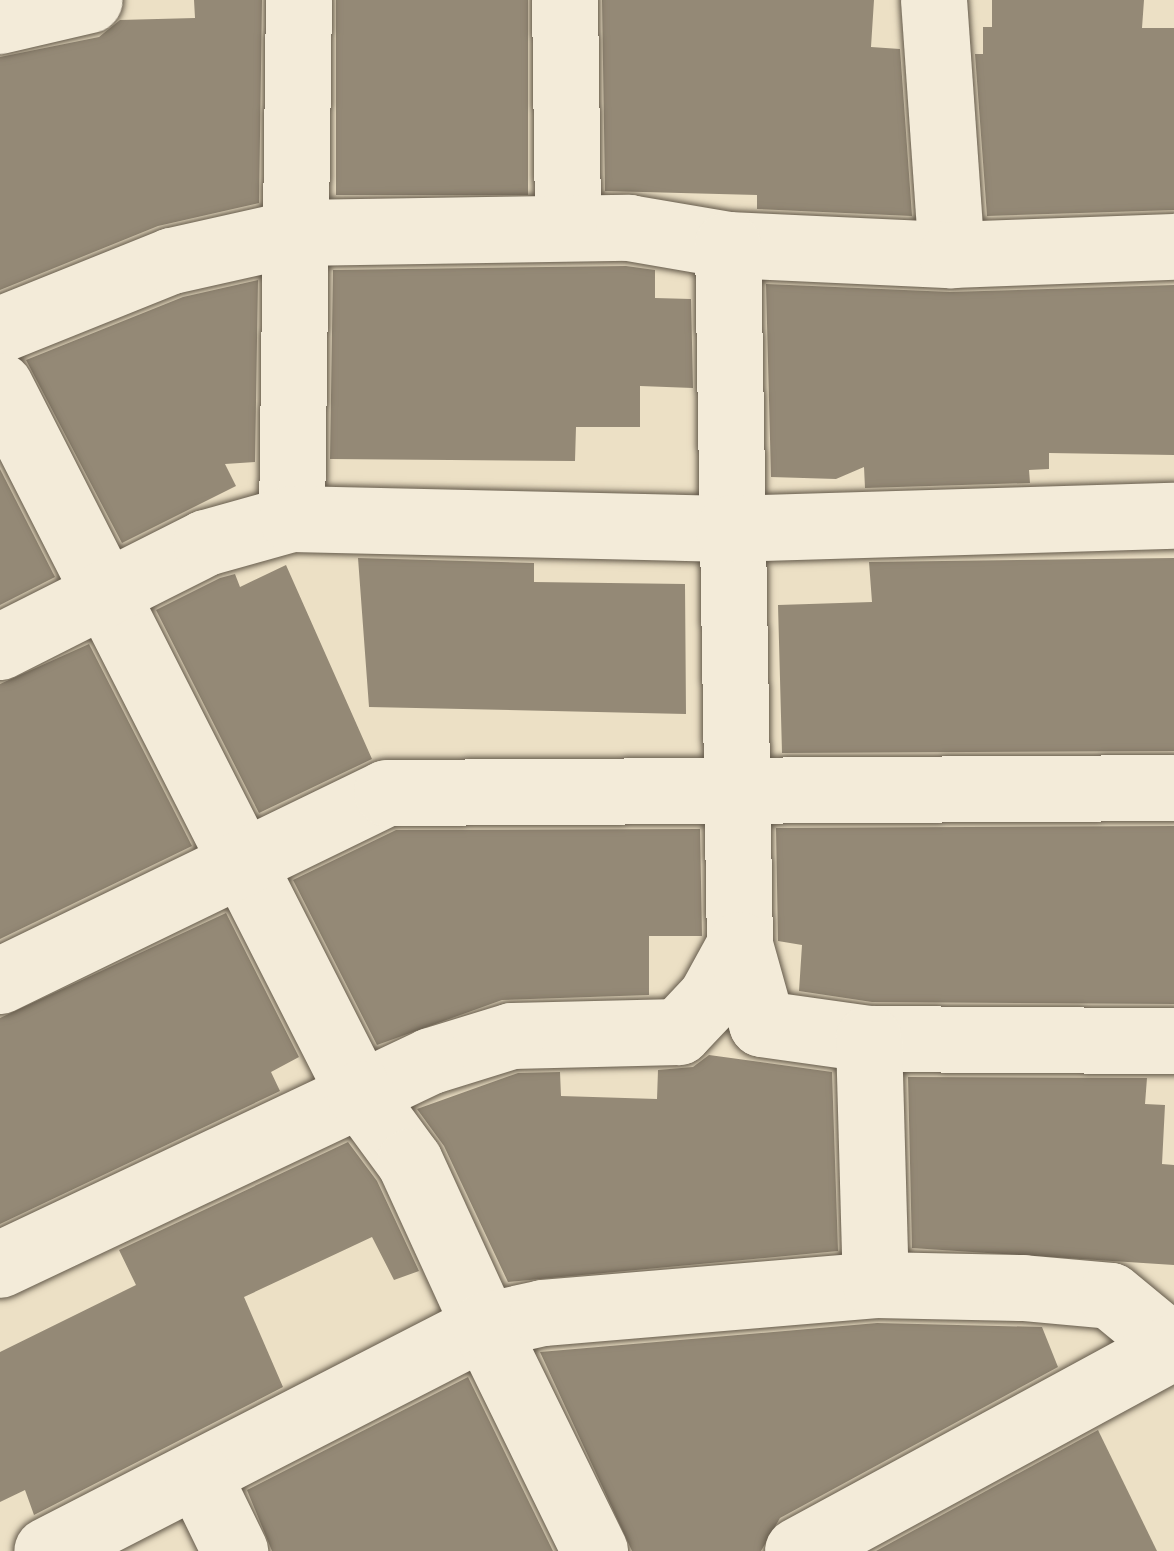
<!DOCTYPE html>
<html>
<head>
<meta charset="utf-8">
<style>
	body { margin:0 }
	#map { position:relative; width:1174px; height:1551px; overflow:hidden; background:#ece0c5; font-family:"Gentium Book Plus",serif }
	div>[style] { position:absolute }
	[style*='--x'] { left:calc(var(--x)*1px); top:calc(var(--y)*1px); width:calc(var(--w)*1px); rotate:calc(var(--a)*1deg) }
	.building>* { inset:0; background:#948976; transform-origin:0 0 }
	.roads { filter:drop-shadow(0 0 3px #625849) drop-shadow(0 0 3px #625849) }
	.minor>* { height:66px; margin:-33px; padding:0 33px; transform-origin:33px; border-radius:33px; background:#f3ebd9 }
	span { translate:-50% -50%; white-space:nowrap; text-align:center; line-height:1.15; -webkit-text-stroke:9px #f3ebd9; paint-order:stroke }
</style>
</head>
<body>
<div id="map">
	<div class="building">
		<i style="clip-path:polygon(194px 0,262px 0,259px 203px,158px 226px,0 290px,0 57px,99px 37px,120px 20px,195px 18px)"></i>
		<i style="left:336px;top:0;width:192px;height:195px"></i>
		<i style="clip-path:polygon(602px 0,874px 0,871px 47px,900px 49px,912px 216px,757px 209px,757px 195px,605px 191px)"></i>
		<i style="clip-path:polygon(992px 0,1144px 0,1142px 28px,1174px 28px,1174px 210px,987px 216px,975px 54px,983px 54px,983px 27px,992px 27px)"></i>
		<i style="clip-path:polygon(626px 266px,655px 270px,655px 298px,691px 299px,693px 388px,640px 386px,640px 427px,576px 427px,575px 461px,330px 459px,333px 270px)"></i>
		<i style="clip-path:polygon(258px 280px,255px 462px,225px 464px,236px 486px,122px 543px,26px 360px,183px 297px)"></i>
		<i style="clip-path:polygon(766px 284px,950px 292px,1174px 285px,1174px 455px,1049px 453px,1049px 469px,1029px 470px,1030px 483px,865px 488px,864px 467px,836px 479px,771px 477px)"></i>
		<i style="clip-path:polygon(0 469px,55px 577px,0 605px)"></i>
		<i style="clip-path:polygon(358px 558px,534px 563px,534px 582px,685px 584px,686px 714px,369px 707px)"></i>
		<i style="clip-path:polygon(1174px 558px,1174px 751px,782px 753px,778px 605px,872px 602px,869px 562px)"></i>
		<i style="clip-path:polygon(286px 565px,372px 759px,259px 813px,156px 610px,220px 578px,235px 574px,240px 587px)"></i>
		<i style="clip-path:polygon(89px 644px,192px 846px,0 939px,0 684px)"></i>
		<i style="clip-path:polygon(1174px 826px,1174px 1004px,872px 1002px,799px 991px,802px 945px,778px 941px,776px 828px)"></i>
		<i style="clip-path:polygon(700px 829px,702px 936px,649px 936px,649px 995px,502px 1000px,377px 1045px,293px 880px,396px 830px)"></i>
		<i style="clip-path:polygon(226px 913px,299px 1057px,271px 1072px,280px 1091px,0 1224px,0 1018px)"></i>
		<i style="clip-path:polygon(709px 1055px,832px 1072px,838px 1251px,508px 1282px,444px 1146px,417px 1109px,518px 1073px,560px 1072px,561px 1096px,657px 1099px,658px 1070px,693px 1067px)"></i>
		<i style="clip-path:polygon(908px 1077px,1147px 1078px,1145px 1104px,1165px 1105px,1162px 1164px,1174px 1165px,1174px 1265px,912px 1248px)"></i>
		<i style="clip-path:polygon(348px 1142px,377px 1181px,419px 1271px,394px 1280px,372px 1237px,244px 1297px,283px 1387px,34px 1515px,25px 1490px,0 1502px,0 1352px,136px 1285px,119px 1250px)"></i>
		<i style="clip-path:polygon(877px 1323px,1042px 1327px,1058px 1367px,780px 1518px,761px 1551px,632px 1551px,540px 1352px)"></i>
		<i style="clip-path:polygon(468px 1377px,553px 1551px,272px 1551px,247px 1490px)"></i>
		<i style="clip-path:polygon(1098px 1430px,1157px 1551px,876px 1551px)"></i>
	</div>
	<div class="roads">
		<div class="minor">
			<i style="--x:565;--y:0;--w:227;--a:89.2"></i>
			<i style="--x:934;--y:0;--w:256;--a:86"></i>
			<i style="--x:0;--y:21;--w:92;--a:-13.1"></i>
			<i style="--x:728;--y:245;--w:224;--a:2.6"></i>
			<i style="--x:952;--y:255;--w:222;--a:-2.1"></i>
			<i style="--x:0;--y:330;--w:185;--a:-21.9"></i>
			<i style="--x:172;--y:261;--w:128;--a:-12.6"></i>
			<i style="--x:297;--y:233;--w:332;--a:-0.9"></i>
			<i style="--x:629;--y:228;--w:100;--a:9.7"></i>
			<i style="--x:728;--y:245;--w:700;--a:89.02"></i>
			<i style="--x:740;--y:945;--w:60;--a:118.7"></i>
			<i style="--x:711;--y:998;--w:47;--a:133.3"></i>
			<i style="--x:679;--y:1032;--w:167;--a:178.6"></i>
			<i style="--x:512;--y:1036;--w:85;--a:162.8"></i>
			<i style="--x:431;--y:1061;--w:477;--a:154.7"></i>
			<i style="--x:0;--y:386;--w:794;--a:63.05"></i>
			<i style="--x:360;--y:1094;--w:84;--a:53.7"></i>
			<i style="--x:410;--y:1162;--w:180;--a:65.4"></i>
			<i style="--x:485;--y:1326;--w:492;--a:152.8"></i>
			<i style="--x:292;--y:519;--w:519;--a:-89.23"></i>
			<i style="--x:0;--y:647;--w:231;--a:-26.8"></i>
			<i style="--x:206;--y:543;--w:89;--a:-15.6"></i>
			<i style="--x:292;--y:519;--w:437;--a:1.3"></i>
			<i style="--x:729;--y:529;--w:445;--a:-1.7"></i>
			<i style="--x:740;--y:945;--w:82;--a:74.4"></i>
			<i style="--x:762;--y:1024;--w:108;--a:8"></i>
			<i style="--x:869;--y:1039;--w:305;--a:0.4"></i>
			<i style="--x:0;--y:981;--w:430;--a:-25.9"></i>
			<i style="--x:387;--y:793;--w:787;--a:-0.36"></i>
			<i style="--x:869;--y:1039;--w:246;--a:88.4"></i>
			<i style="--x:198;--y:1475;--w:85;--a:64"></i>
			<i style="--x:595;--y:1551;--w:250;--a:-116.1"></i>
			<i style="--x:485;--y:1326;--w:59;--a:-12.6"></i>
			<i style="--x:543;--y:1313;--w:334;--a:-4.8"></i>
			<i style="--x:876;--y:1285;--w:147;--a:1.2"></i>
			<i style="--x:1023;--y:1288;--w:88;--a:5.2"></i>
			<i style="--x:1111;--y:1296;--w:82;--a:39.5"></i>
			<i style="--x:798;--y:1551;--w:427;--a:-28.5"></i>
		</div>
	</div>
</div>
</body>
</html>
